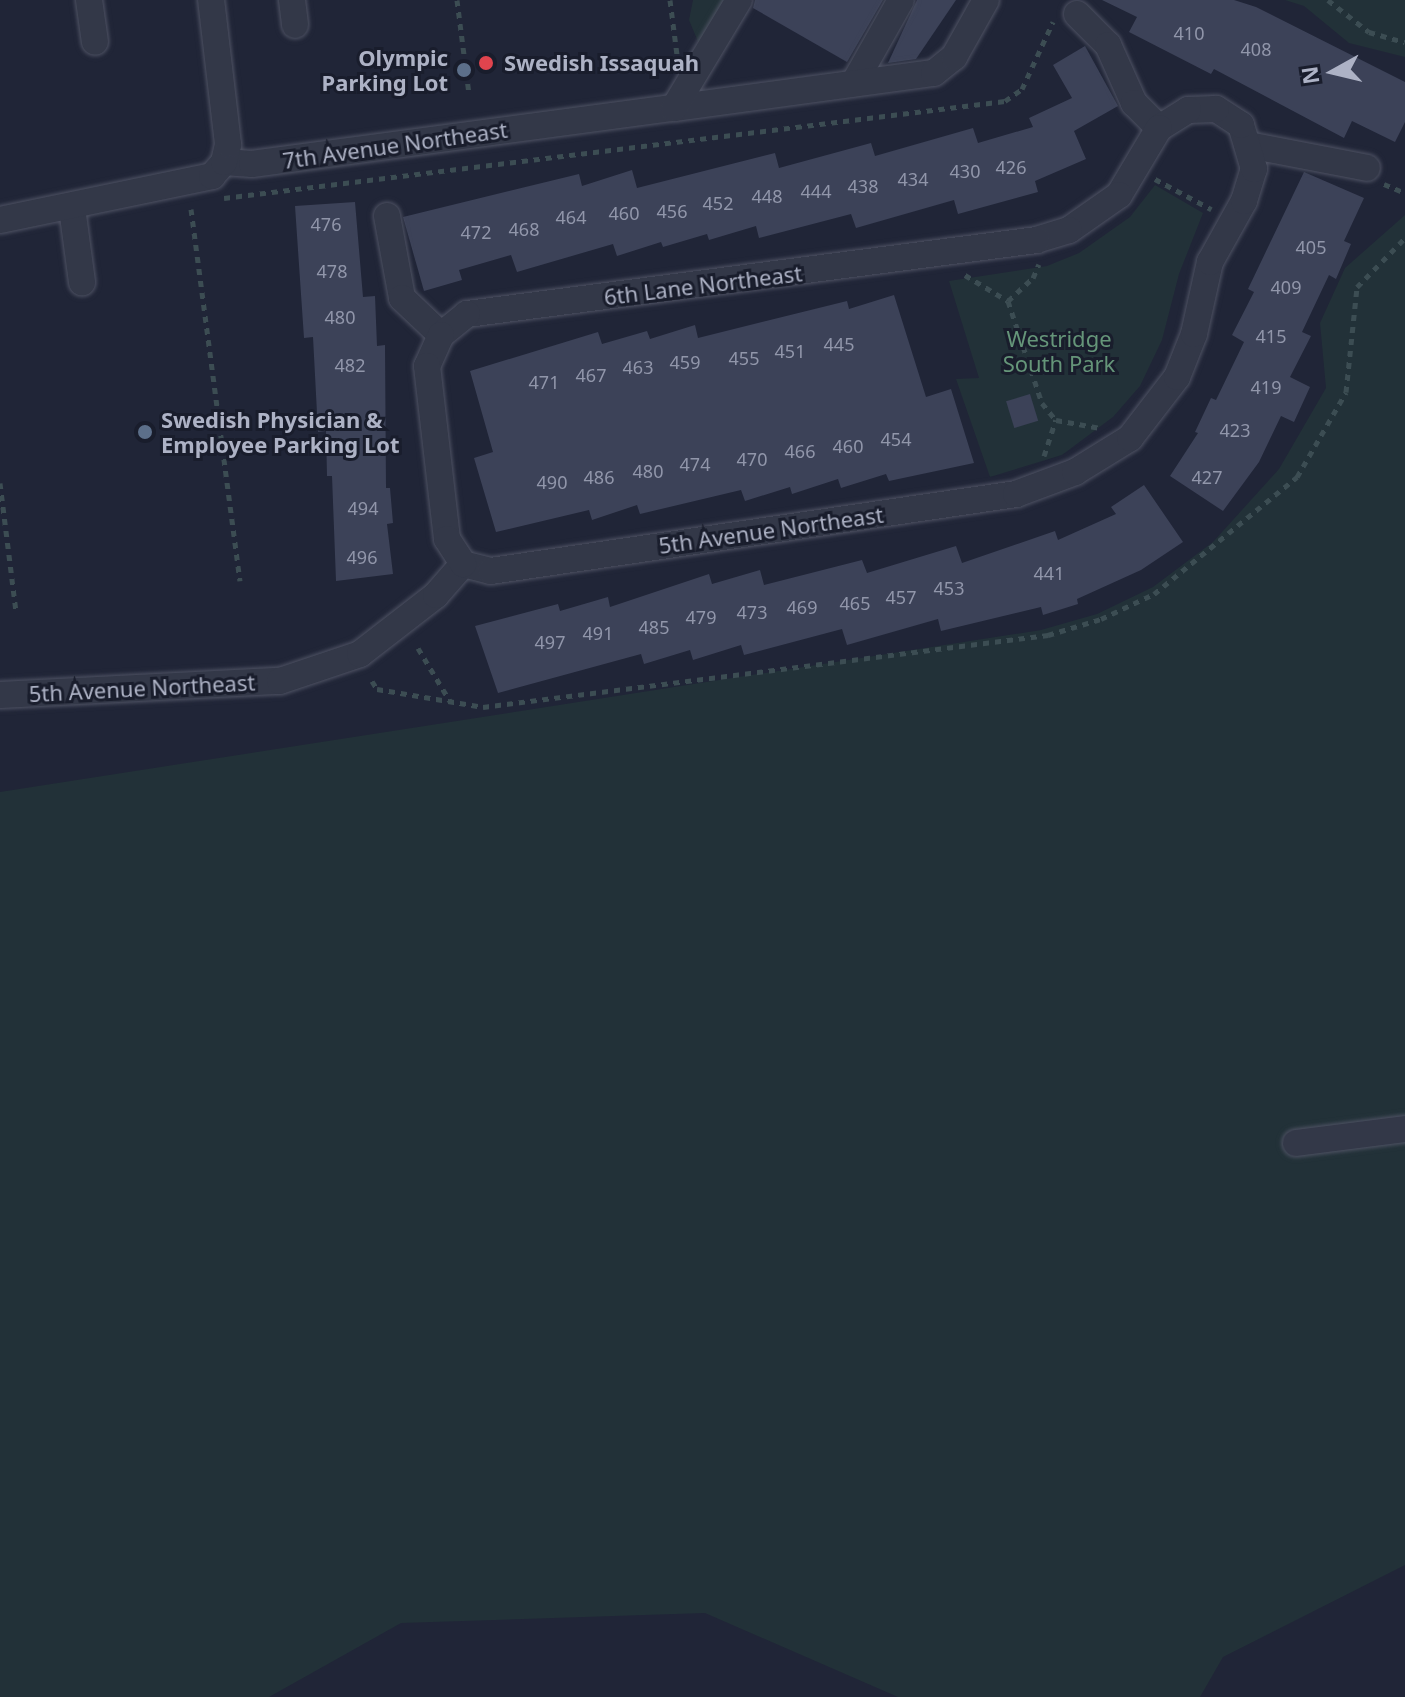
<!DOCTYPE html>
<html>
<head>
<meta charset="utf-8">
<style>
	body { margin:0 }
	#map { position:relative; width:1405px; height:1697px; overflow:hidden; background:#202537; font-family:"Noto Sans",sans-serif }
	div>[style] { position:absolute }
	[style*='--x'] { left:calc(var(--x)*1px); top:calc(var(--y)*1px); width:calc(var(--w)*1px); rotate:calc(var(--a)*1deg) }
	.green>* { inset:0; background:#223138 }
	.building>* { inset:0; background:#3c4258; transform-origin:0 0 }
	.path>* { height:5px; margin-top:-2.5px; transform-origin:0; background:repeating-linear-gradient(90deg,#3c4d53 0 6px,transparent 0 12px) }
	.roads { filter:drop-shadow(0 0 2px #4e5263) drop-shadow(0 0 2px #4e5263) }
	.minor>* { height:26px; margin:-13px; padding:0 13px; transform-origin:13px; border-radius:13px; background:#333848 }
	.dots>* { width:22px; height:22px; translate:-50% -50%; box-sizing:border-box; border:4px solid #191d2c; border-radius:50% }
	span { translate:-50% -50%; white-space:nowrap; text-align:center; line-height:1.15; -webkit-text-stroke:6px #191d2c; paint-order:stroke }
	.number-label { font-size:18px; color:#9196aa }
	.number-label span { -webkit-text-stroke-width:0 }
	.poi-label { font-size:22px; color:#adb2c5; font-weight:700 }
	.right { translate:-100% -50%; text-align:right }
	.left { translate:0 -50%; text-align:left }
	.street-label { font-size:22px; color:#adb2c5 }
	.park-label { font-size:22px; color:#659579 }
	.north { position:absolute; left:1293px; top:32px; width:80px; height:80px; -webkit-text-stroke:6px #191d2c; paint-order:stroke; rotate:262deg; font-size:22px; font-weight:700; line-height:32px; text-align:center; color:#adb2c5 }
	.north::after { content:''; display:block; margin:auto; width:28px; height:36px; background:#adb2c5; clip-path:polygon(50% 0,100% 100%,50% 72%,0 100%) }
</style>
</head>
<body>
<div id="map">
	<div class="green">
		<i style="clip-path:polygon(693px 0,725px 0,699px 44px,689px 20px)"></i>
		<i style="clip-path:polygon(1285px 0,1405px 0,1405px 57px,1349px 43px,1304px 6px)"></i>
		<i style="clip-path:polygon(1155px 185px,1203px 213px,1179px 274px,1162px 340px,1140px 386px,1113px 417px,1062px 455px,990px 477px,956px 379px,979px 378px,949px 281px,1047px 266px,1079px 253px,1130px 217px)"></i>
		<i style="clip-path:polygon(1405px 215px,1405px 1565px,1223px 1657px,1200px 1697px,898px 1697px,705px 1613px,401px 1623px,269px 1697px,0 1697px,0 792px,1041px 630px,1097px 614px,1153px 587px,1213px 542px,1279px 469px,1326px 388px,1320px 323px,1345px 268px)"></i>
	</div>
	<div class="building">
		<i style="clip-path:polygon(755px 0,883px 0,847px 62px,753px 8px)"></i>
		<i style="clip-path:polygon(917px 0,956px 0,916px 59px,888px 63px)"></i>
		<i style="clip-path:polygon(1102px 0,1234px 0,1256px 7px,1405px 82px,1405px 122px,1395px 142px,1352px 121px,1344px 138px,1214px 69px,1211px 74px,1129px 32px,1137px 17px)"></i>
		<i style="clip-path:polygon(1085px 46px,1118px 106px,1074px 131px,1086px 159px,1035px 181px,1038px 192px,958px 214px,954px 200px,856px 228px,851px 214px,759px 238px,756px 226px,709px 240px,707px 234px,663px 247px,661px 242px,617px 256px,613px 244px,517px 272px,511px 255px,459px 270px,462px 280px,424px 291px,403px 217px,579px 174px,582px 186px,632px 170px,637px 188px,775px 153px,779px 168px,871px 143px,875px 156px,973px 128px,978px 143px,1033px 127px,1029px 118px,1072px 98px,1053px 65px)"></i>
		<i style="clip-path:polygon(1304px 172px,1364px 198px,1344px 241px,1351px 244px,1336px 279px,1329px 275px,1302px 332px,1311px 336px,1290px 377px,1310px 387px,1294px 422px,1281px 416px,1259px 462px,1223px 511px,1170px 476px,1198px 433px,1195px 432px,1211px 398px,1216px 400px,1244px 342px,1232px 335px,1254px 292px,1248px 289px)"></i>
		<i style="clip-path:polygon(355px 202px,363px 297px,375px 296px,377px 346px,385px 345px,386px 488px,390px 488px,393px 523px,387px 524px,393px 574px,336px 581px,332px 476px,327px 476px,326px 431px,318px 432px,313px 337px,304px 338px,295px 206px)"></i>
		<i style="clip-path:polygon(894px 295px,926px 397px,951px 389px,974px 463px,889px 481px,886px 474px,841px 488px,838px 479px,792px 494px,790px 487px,745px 501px,741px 490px,640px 514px,637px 505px,592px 520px,589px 510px,496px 532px,474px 458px,493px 452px,470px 371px,598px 332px,602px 344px,647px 331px,650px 339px,695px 325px,698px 338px,847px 301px,849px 309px)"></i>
		<i style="left:1030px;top:394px;width:28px;height:25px;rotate:73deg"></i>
		<i style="clip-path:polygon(1144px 485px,1183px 542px,1141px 570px,1077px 599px,1078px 604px,1043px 615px,1041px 607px,941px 631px,938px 619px,847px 645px,842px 629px,744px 655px,741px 645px,693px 660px,690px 650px,644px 664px,641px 654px,498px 693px,475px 626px,558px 604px,560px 611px,608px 597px,610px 607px,709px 574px,712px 584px,760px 570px,764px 585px,862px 560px,867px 573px,956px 546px,962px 563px,1055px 531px,1058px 540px,1116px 514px,1111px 507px)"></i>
	</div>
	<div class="path">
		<i style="--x:457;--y:0;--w:95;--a:82.7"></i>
		<i style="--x:670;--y:0;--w:55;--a:82.7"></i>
		<i style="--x:1328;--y:0;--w:52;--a:38"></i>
		<i style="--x:1369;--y:32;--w:37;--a:16"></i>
		<i style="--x:1155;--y:179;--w:64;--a:28.2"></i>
		<i style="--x:1384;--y:184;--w:23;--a:23"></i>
		<i style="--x:224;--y:198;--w:787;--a:-7.08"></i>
		<i style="--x:1005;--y:101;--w:21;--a:-35"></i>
		<i style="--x:1022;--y:89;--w:74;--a:-65.2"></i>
		<i style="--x:191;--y:209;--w:375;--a:82.5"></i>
		<i style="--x:965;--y:275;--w:50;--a:31.2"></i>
		<i style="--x:1008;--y:301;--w:108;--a:71.6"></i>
		<i style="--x:1042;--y:403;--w:22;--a:51"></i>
		<i style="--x:1056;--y:420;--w:45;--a:10.3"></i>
		<i style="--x:1008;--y:301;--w:34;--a:-43"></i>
		<i style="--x:1033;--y:278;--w:15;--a:-67"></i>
		<i style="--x:1044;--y:456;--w:38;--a:-72"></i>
		<i style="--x:0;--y:483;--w:129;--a:82.9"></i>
		<i style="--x:418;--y:648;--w:62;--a:58.9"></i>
		<i style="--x:372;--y:681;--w:9;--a:58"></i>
		<i style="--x:377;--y:689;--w:108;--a:9.6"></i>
		<i style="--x:483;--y:707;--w:570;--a:-7.26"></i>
		<i style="--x:1048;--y:635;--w:55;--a:-16.8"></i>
		<i style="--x:1101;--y:619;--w:59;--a:-25.3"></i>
		<i style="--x:1154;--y:594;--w:185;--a:-39.3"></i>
		<i style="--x:1297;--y:477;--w:98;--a:-60"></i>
		<i style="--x:1346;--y:392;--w:106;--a:-84"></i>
		<i style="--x:1357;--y:287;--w:69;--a:-45.6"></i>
	</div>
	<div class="roads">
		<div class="minor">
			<i style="--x:89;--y:0;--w:42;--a:81.9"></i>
			<i style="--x:292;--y:0;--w:25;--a:83"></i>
			<i style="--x:1077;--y:14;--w:44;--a:45"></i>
			<i style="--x:1108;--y:45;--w:64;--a:65.9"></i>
			<i style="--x:1134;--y:103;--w:35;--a:45"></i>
			<i style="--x:854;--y:83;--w:95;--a:-60.5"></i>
			<i style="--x:674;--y:108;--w:262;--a:-7.7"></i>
			<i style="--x:934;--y:73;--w:26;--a:-39"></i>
			<i style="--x:954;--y:57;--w:65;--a:-60.7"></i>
			<i style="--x:1248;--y:145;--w:121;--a:10.9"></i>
			<i style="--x:224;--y:162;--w:28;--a:4"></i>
			<i style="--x:252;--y:164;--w:426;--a:-7.6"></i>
			<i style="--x:674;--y:108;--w:126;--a:-59"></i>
			<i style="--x:72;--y:208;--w:75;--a:82.3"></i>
			<i style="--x:387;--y:216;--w:83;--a:79.6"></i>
			<i style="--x:402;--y:298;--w:54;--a:43.5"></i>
			<i style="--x:0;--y:220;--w:217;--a:-11.7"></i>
			<i style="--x:212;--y:176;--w:18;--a:-49"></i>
			<i style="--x:224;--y:162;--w:18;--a:-77"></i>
			<i style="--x:228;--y:144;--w:145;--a:-96.7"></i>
			<i style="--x:0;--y:695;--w:280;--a:-2.9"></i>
			<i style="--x:280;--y:681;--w:84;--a:-18.6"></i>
			<i style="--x:360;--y:654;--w:96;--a:-37.8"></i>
			<i style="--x:436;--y:595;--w:41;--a:-48.9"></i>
			<i style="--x:463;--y:564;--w:29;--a:14"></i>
			<i style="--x:491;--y:571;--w:531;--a:-8.34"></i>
			<i style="--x:1016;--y:494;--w:63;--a:-20.4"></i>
			<i style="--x:1075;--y:472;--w:65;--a:-31.7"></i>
			<i style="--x:1130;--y:438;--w:77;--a:-52.4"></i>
			<i style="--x:1177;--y:377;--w:46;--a:-68.4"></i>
			<i style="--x:1194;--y:334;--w:74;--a:-77.5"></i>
			<i style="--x:1210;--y:262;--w:70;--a:-60.9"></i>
			<i style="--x:1244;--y:201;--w:34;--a:-73"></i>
			<i style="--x:1254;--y:169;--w:46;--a:-106.5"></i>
			<i style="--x:1241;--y:125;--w:30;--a:-147"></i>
			<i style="--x:1216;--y:109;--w:28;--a:178"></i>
			<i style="--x:1188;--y:110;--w:34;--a:148"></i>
			<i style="--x:1159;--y:128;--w:78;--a:120.8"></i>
			<i style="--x:1119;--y:195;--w:61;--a:145"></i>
			<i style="--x:1069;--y:230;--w:34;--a:163"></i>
			<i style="--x:1037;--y:240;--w:575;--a:172.6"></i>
			<i style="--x:467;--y:314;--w:33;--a:141"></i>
			<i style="--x:441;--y:335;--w:34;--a:114"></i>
			<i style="--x:427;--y:366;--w:174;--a:83.4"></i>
			<i style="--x:447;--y:539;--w:30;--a:57"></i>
			<i style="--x:1296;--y:1143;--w:110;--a:-7.3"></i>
		</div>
	</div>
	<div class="dots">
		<i style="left:486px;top:63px;background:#e0444e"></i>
		<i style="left:464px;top:70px;background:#5c6f8a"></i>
		<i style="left:145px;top:432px;background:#5c6f8a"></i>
	</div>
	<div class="number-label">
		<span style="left:1189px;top:33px">410</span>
		<span style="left:1256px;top:49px">408</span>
		<span style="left:1011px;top:167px">426</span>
		<span style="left:965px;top:171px">430</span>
		<span style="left:913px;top:179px">434</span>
		<span style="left:863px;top:186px">438</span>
		<span style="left:816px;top:191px">444</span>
		<span style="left:767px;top:196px">448</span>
		<span style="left:718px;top:203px">452</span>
		<span style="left:672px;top:211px">456</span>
		<span style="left:624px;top:213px">460</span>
		<span style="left:571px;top:217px">464</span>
		<span style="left:326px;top:224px">476</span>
		<span style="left:524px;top:229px">468</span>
		<span style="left:476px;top:232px">472</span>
		<span style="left:1311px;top:247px">405</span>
		<span style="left:332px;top:271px">478</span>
		<span style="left:1286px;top:287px">409</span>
		<span style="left:340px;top:317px">480</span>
		<span style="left:1271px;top:336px">415</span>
		<span style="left:839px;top:344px">445</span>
		<span style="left:790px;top:351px">451</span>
		<span style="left:744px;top:358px">455</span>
		<span style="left:685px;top:362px">459</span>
		<span style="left:350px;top:365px">482</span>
		<span style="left:638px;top:367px">463</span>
		<span style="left:591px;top:375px">467</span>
		<span style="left:544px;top:382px">471</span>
		<span style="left:1266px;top:387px">419</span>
		<span style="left:1235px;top:430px">423</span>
		<span style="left:896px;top:439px">454</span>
		<span style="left:848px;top:446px">460</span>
		<span style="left:800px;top:451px">466</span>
		<span style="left:752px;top:459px">470</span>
		<span style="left:695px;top:464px">474</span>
		<span style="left:648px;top:471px">480</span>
		<span style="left:599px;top:477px">486</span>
		<span style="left:1207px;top:477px">427</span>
		<span style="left:552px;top:482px">490</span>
		<span style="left:363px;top:508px">494</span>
		<span style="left:362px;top:557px">496</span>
		<span style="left:1049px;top:573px">441</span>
		<span style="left:949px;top:588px">453</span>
		<span style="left:901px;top:597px">457</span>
		<span style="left:855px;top:603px">465</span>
		<span style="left:802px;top:607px">469</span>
		<span style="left:752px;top:612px">473</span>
		<span style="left:701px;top:617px">479</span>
		<span style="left:654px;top:627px">485</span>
		<span style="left:598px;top:633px">491</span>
		<span style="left:550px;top:642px">497</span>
	</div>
	<div class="poi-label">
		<span class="right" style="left:448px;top:70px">Olympic<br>Parking Lot</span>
		<span class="left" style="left:504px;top:63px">Swedish Issaquah</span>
		<span class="left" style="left:161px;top:432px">Swedish Physician &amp;<br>Employee Parking Lot</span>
	</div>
	<div class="street-label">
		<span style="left:395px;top:145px;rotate:-8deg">7th Avenue Northeast</span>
		<span style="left:703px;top:285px;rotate:-7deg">6th Lane Northeast</span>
		<span style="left:771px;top:530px;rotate:-8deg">5th Avenue Northeast</span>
		<span style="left:142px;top:688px;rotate:-3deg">5th Avenue Northeast</span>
	</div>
	<div class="park-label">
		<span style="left:1059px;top:351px">Westridge<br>South Park</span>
	</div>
	<div class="north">N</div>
</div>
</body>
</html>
